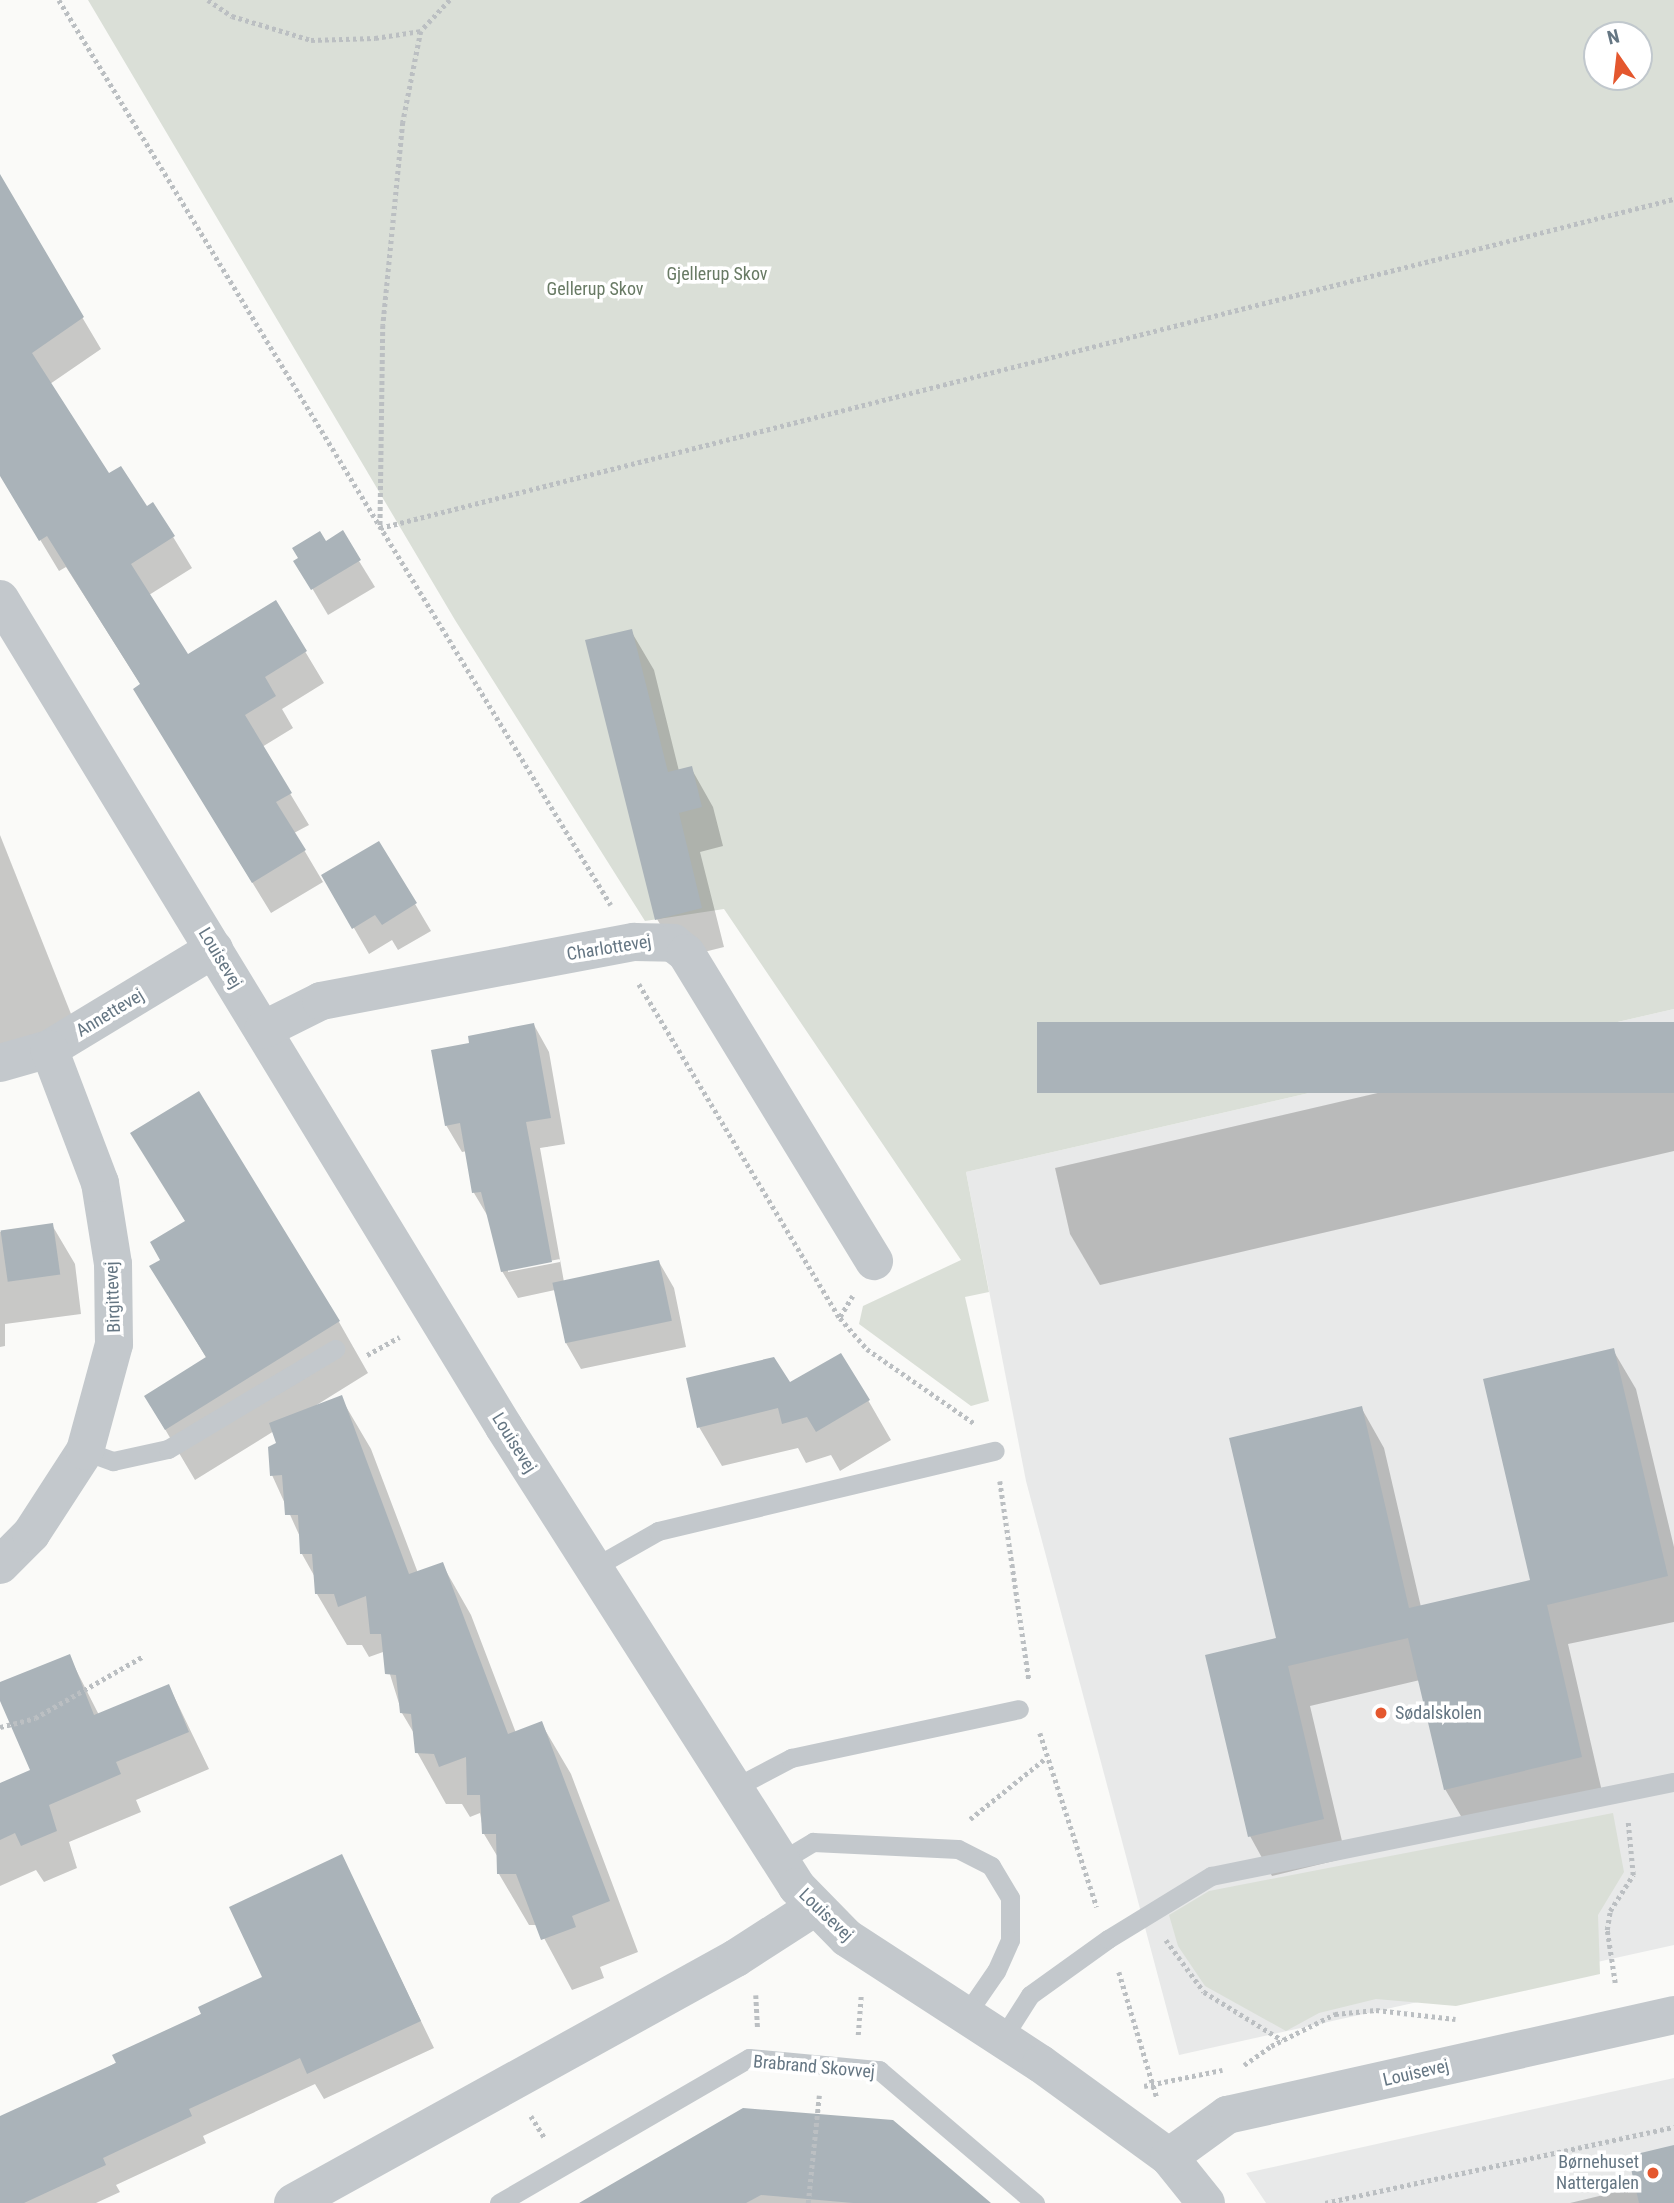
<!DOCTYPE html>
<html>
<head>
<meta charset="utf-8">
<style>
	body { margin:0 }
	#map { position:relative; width:1674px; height:2203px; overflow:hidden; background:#fafaf8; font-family:"Roboto Condensed",sans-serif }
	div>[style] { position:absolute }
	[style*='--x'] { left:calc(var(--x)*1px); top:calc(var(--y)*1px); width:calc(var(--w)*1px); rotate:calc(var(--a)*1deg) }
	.built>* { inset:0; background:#e8e9e9 }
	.green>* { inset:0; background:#dadfd7 }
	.shadow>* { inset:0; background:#0003 }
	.building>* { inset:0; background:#aab3b9; transform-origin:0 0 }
	.path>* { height:4.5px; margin-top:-2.25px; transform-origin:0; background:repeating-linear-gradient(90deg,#bbbfc2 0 3.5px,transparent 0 7px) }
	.lane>* { height:19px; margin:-9.5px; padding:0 9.5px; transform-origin:9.5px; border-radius:9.5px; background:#c3c8cc }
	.street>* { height:38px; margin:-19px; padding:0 19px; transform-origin:19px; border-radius:19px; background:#c3c8cc }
	.dots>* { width:19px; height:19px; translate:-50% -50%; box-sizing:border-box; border:4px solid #fff; border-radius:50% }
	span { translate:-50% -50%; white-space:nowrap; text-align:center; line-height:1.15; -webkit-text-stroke:7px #fff; paint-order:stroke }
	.park-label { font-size:18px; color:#687a64 }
	.street-label { font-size:18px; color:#657683 }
	.poi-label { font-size:18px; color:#657683 }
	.left { translate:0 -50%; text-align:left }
	.right { translate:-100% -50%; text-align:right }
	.north { position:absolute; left:1583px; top:21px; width:70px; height:70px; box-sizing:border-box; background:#fff; border:2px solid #c1c8cd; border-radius:50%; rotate:346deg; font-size:19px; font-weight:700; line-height:28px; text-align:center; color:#657683 }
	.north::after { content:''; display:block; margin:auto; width:24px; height:32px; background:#e4572e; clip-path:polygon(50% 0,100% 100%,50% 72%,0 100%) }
</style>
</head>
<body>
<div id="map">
	<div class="built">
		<i style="clip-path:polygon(1674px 1009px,1674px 1945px,1179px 2055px,1026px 1481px,966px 1172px)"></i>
		<i style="clip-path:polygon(1674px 2078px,1674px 2203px,1266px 2203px,1246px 2173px)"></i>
	</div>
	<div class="green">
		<i style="clip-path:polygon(evenodd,88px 0,1674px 0,1674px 1009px,966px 1172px,989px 1292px,965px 1297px,989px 1401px,971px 1406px,859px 1324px,863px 1306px,961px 1260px,724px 909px,645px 921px,455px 620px,88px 0,1597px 35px,1639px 35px,1639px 77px,1597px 77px,1597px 35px)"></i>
		<i style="clip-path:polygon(1613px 1813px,1624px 1872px,1598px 1915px,1600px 1974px,1456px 2006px,1376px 1999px,1319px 2013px,1286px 2031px,1205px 1986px,1178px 1946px,1169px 1915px,1209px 1891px)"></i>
	</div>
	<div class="shadow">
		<i style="clip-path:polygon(0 179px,101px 349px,50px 384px,109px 475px,146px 509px,153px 504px,192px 568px,149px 595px,187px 657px,276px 603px,324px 683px,282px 709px,293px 728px,262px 747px,309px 825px,294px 833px,323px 882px,271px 913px,153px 720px,141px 685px,66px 567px,59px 571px,0 473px)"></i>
		<i style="clip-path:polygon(325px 543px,359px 561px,375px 587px,328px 615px,296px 561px)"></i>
		<i style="clip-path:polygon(631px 631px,654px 670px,679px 771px,691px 768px,713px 807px,723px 846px,700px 852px,724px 947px,680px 958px,657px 919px)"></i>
		<i style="clip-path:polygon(0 835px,75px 1024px,0 1051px)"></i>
		<i style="clip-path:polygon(379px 843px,431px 931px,398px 950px,392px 940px,369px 954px,324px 876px)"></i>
		<i style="clip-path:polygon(1674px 1024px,1674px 1151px,1100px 1285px,1070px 1234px,1055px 1168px)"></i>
		<i style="clip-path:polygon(evenodd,534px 1025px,549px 1052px,565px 1144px,540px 1148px,564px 1282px,659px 1262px,674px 1288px,686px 1347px,581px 1369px,566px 1343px,555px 1290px,518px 1298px,502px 1271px,490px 1220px,474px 1193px,467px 1151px,462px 1152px,446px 1125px,471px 1045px,534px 1025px,560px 1259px,560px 1262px,508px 1272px,508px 1269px,560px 1259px)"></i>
		<i style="clip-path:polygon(133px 1134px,339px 1322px,368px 1373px,315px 1406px,341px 1398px,371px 1449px,418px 1573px,442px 1564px,471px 1615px,516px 1733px,541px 1723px,571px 1774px,638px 1952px,600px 1967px,604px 1978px,572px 1990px,537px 1925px,529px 1925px,499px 1874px,499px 1859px,484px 1834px,480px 1813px,470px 1817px,462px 1804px,446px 1804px,417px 1752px,415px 1735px,402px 1713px,383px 1652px,369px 1657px,362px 1645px,347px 1645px,317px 1594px,316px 1579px,302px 1554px,301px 1539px,272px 1475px,279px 1444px,274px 1431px,195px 1480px,146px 1397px,207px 1359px,152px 1267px,162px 1261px,186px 1222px)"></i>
		<i style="clip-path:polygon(52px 1225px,75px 1264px,81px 1314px,5px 1324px,5px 1346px,0 1347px,0 1232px)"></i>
		<i style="clip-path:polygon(1613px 1350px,1636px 1389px,1674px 1547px,1674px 1622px,1568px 1644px,1603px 1796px,1468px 1828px,1445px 1789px,1420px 1680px,1310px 1706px,1346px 1858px,1272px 1876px,1250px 1836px,1278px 1639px,1362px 1409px,1384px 1448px,1421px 1607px,1533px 1581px)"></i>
		<i style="clip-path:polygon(789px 1384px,868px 1400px,891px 1440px,840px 1471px,831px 1455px,806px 1463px,798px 1448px,722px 1466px,699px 1427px)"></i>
		<i style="clip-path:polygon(69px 1656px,99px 1715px,169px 1686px,209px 1769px,136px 1800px,141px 1812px,69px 1842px,77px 1868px,44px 1882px,36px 1870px,0 1886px,0 1784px,32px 1771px,0 1697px,0 1684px)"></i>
		<i style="clip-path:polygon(342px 1857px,434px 2048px,324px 2099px,315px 2084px,203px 2136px,206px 2143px,116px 2185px,120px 2192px,96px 2203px,0 2203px,0 2129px,264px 1978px)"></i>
		<i style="clip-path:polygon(743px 2110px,989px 2203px,582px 2203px)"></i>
		<i style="clip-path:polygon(1674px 2156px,1674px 2203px,1570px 2203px,1637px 2187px)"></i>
	</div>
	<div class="building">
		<i style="clip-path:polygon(0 174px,84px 317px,32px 353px,109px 473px,121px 466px,147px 506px,153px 502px,175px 536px,131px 564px,188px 654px,276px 600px,307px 651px,265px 677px,276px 696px,245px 715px,292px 793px,276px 802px,306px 850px,252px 883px,133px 689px,140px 684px,47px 536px,39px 541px,0 476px)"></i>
		<i style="clip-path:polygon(343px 530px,361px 560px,311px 590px,293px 561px,298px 558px,292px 548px,320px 531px,326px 541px)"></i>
		<i style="clip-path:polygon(632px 629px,668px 772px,692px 766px,702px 807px,679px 813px,702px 908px,655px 920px,585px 640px)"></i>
		<i style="clip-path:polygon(379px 841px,417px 903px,382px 925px,375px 915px,352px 929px,321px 875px)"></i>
		<i style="left:1674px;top:1022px;width:71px;height:637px;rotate:90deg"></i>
		<i style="clip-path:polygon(534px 1023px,551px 1118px,526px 1122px,552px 1262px,501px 1272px,481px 1192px,472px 1193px,460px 1123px,445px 1126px,431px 1050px,469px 1043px,468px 1036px)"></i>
		<i style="clip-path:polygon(199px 1091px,340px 1321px,165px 1430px,144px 1396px,206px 1357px,149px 1266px,160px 1260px,150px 1242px,185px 1221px,130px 1133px)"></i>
		<i style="left:53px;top:1223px;width:52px;height:53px;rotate:82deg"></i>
		<i style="left:659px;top:1260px;width:62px;height:109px;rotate:78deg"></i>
		<i style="clip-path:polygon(1614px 1348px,1668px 1576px,1547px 1605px,1582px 1757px,1444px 1790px,1408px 1638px,1288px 1666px,1324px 1819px,1248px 1837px,1205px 1655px,1276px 1638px,1229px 1438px,1362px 1406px,1409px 1608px,1530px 1580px,1483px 1379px)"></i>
		<i style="clip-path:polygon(841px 1353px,870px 1400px,816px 1432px,807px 1417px,782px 1424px,778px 1408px,697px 1428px,686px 1378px,774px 1357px,790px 1382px)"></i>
		<i style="clip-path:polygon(342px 1395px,409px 1574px,443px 1562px,508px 1734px,542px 1721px,610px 1901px,572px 1916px,576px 1927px,541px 1940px,516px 1874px,497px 1874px,496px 1834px,482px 1834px,480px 1795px,467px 1795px,466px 1757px,439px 1767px,434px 1754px,415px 1753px,411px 1714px,400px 1713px,396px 1675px,385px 1674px,381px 1634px,370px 1634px,366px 1596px,338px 1607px,334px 1594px,315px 1594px,312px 1554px,300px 1554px,298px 1515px,285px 1515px,282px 1475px,270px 1476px,268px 1447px,276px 1443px,269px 1423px)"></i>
		<i style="clip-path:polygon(70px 1654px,94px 1715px,169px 1684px,189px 1732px,116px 1762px,121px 1774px,49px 1805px,57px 1831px,21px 1846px,15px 1833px,0 1840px,0 1783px,30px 1770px,0 1701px,0 1682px)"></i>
		<i style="clip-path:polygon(342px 1854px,421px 2021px,307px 2074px,300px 2058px,189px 2109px,192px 2116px,103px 2158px,106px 2165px,24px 2203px,0 2203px,0 2116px,116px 2063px,112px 2055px,201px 2014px,198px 2007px,262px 1977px,229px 1907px)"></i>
		<i style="clip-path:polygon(743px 2108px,893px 2120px,991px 2203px,853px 2203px,761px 2195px,746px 2203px,579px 2203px)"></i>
		<i style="clip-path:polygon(1674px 2145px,1674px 2203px,1639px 2203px,1628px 2156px)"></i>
	</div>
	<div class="path">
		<i style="--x:59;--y:0;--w:1060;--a:58.62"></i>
		<i style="--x:208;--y:0;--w:29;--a:34"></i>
		<i style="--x:232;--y:16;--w:83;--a:16.9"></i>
		<i style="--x:311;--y:40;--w:64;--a:-1.8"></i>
		<i style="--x:375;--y:38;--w:47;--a:-8.7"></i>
		<i style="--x:450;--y:0;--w:42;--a:133.1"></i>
		<i style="--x:421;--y:31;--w:93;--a:101.2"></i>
		<i style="--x:403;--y:122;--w:204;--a:95.6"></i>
		<i style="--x:383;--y:325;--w:203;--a:90.8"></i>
		<i style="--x:380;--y:528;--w:1335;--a:-14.27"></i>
		<i style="--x:639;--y:984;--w:390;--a:59"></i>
		<i style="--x:853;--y:1296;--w:26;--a:121"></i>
		<i style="--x:840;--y:1318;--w:41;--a:48.9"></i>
		<i style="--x:867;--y:1349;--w:130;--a:34.7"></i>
		<i style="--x:367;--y:1355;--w:37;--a:-29"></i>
		<i style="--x:1000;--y:1481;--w:201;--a:81.7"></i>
		<i style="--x:0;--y:1727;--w:36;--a:-14"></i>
		<i style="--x:35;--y:1718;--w:123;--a:-29.7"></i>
		<i style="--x:1040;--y:1733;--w:183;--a:71.9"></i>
		<i style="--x:970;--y:1819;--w:97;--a:-38.8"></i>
		<i style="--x:1166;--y:1940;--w:64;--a:53.8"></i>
		<i style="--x:1204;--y:1992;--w:92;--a:31.6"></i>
		<i style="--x:1119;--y:1972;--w:132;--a:73.2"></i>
		<i style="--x:1615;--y:1983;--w:54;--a:-98.6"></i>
		<i style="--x:1607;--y:1930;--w:19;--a:-81"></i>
		<i style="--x:1610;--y:1911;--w:43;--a:-57.4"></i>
		<i style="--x:1633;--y:1875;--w:53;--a:-95.4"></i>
		<i style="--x:756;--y:1995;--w:34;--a:87"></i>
		<i style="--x:858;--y:2035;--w:40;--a:-85.7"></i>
		<i style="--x:1244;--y:2065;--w:33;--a:-35"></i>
		<i style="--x:1271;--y:2046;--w:72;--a:-26.6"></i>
		<i style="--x:1335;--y:2014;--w:41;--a:-5.6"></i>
		<i style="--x:1376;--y:2010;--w:80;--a:6.5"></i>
		<i style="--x:1144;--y:2086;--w:80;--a:-11.6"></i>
		<i style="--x:531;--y:2116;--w:26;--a:58"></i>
		<i style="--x:808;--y:2203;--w:108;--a:-84.1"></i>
		<i style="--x:1325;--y:2203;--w:357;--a:-12.3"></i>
	</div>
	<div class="lane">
		<i style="--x:85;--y:1451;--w:30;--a:20"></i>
		<i style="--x:113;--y:1461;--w:56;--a:-12.3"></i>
		<i style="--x:168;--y:1449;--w:195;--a:-30.9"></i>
		<i style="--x:593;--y:1568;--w:75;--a:-29.6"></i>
		<i style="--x:658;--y:1531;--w:346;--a:-13.4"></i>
		<i style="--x:732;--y:1789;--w:67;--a:-27.7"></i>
		<i style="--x:791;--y:1758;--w:233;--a:-12.1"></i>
		<i style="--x:778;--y:1863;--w:41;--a:-31"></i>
		<i style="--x:813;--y:1842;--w:145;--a:2.8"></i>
		<i style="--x:958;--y:1849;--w:37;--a:27"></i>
		<i style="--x:991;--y:1866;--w:37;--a:59"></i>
		<i style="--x:1010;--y:1898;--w:42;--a:90"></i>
		<i style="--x:1010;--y:1940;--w:34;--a:114"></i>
		<i style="--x:996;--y:1971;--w:55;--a:124.6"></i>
		<i style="--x:1002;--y:2039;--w:52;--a:-57.5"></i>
		<i style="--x:1030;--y:1995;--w:96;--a:-35.7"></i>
		<i style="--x:1108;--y:1939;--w:121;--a:-31.5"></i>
		<i style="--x:1211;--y:1876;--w:472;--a:-11.5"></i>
		<i style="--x:499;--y:2203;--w:289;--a:-30.1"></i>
		<i style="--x:749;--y:2058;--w:131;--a:5.3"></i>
		<i style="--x:879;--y:2070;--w:205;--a:40.4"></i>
	</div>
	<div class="street">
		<i style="--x:0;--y:599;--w:969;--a:58.67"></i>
		<i style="--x:504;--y:1427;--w:545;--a:57.5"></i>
		<i style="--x:797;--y:1887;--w:71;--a:45.6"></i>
		<i style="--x:847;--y:1938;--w:231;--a:33"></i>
		<i style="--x:1041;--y:2064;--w:158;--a:36"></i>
		<i style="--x:1169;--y:2157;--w:59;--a:51.2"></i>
		<i style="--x:263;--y:1030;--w:65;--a:-26.6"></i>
		<i style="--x:321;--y:1001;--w:319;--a:-10.7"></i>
		<i style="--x:634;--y:942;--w:39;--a:1"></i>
		<i style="--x:673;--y:943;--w:16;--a:38"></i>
		<i style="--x:686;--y:953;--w:361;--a:58.6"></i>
		<i style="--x:0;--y:1063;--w:51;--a:-15.9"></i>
		<i style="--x:49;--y:1049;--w:193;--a:-31.2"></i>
		<i style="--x:0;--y:1565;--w:44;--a:-45"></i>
		<i style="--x:31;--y:1534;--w:99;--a:-57"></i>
		<i style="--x:85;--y:1451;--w:111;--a:-74.8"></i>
		<i style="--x:114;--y:1344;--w:80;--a:-90.7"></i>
		<i style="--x:113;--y:1264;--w:82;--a:-99.1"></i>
		<i style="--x:100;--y:1183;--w:143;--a:-110.8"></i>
		<i style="--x:1169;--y:2157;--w:72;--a:-35.9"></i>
		<i style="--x:1227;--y:2115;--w:458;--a:-12.6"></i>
		<i style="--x:293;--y:2203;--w:506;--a:-28.94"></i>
		<i style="--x:736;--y:1958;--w:94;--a:-32.8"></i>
	</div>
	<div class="dots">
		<i style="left:1381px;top:1713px;background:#e4572e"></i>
		<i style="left:1653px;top:2173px;background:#e4572e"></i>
	</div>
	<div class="park-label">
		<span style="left:717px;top:274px">Gjellerup Skov</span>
		<span style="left:595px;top:289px">Gellerup Skov</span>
	</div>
	<div class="street-label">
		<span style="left:609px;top:948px;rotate:-9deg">Charlottevej</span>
		<span style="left:220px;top:958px;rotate:59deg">Louisevej</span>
		<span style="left:110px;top:1013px;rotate:-31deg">Annettevej</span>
		<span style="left:113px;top:1297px;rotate:-92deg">Birgittevej</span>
		<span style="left:514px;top:1443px;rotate:58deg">Louisevej</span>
		<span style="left:826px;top:1915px;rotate:44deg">Louisevej</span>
		<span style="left:814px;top:2067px;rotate:5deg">Brabrand Skovvej</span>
		<span style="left:1416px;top:2073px;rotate:-13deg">Louisevej</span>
	</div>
	<div class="poi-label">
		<span class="left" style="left:1395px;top:1713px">Sødalskolen</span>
		<span class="right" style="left:1639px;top:2173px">Børnehuset<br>Nattergalen</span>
	</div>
	<div class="north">N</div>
</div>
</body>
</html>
